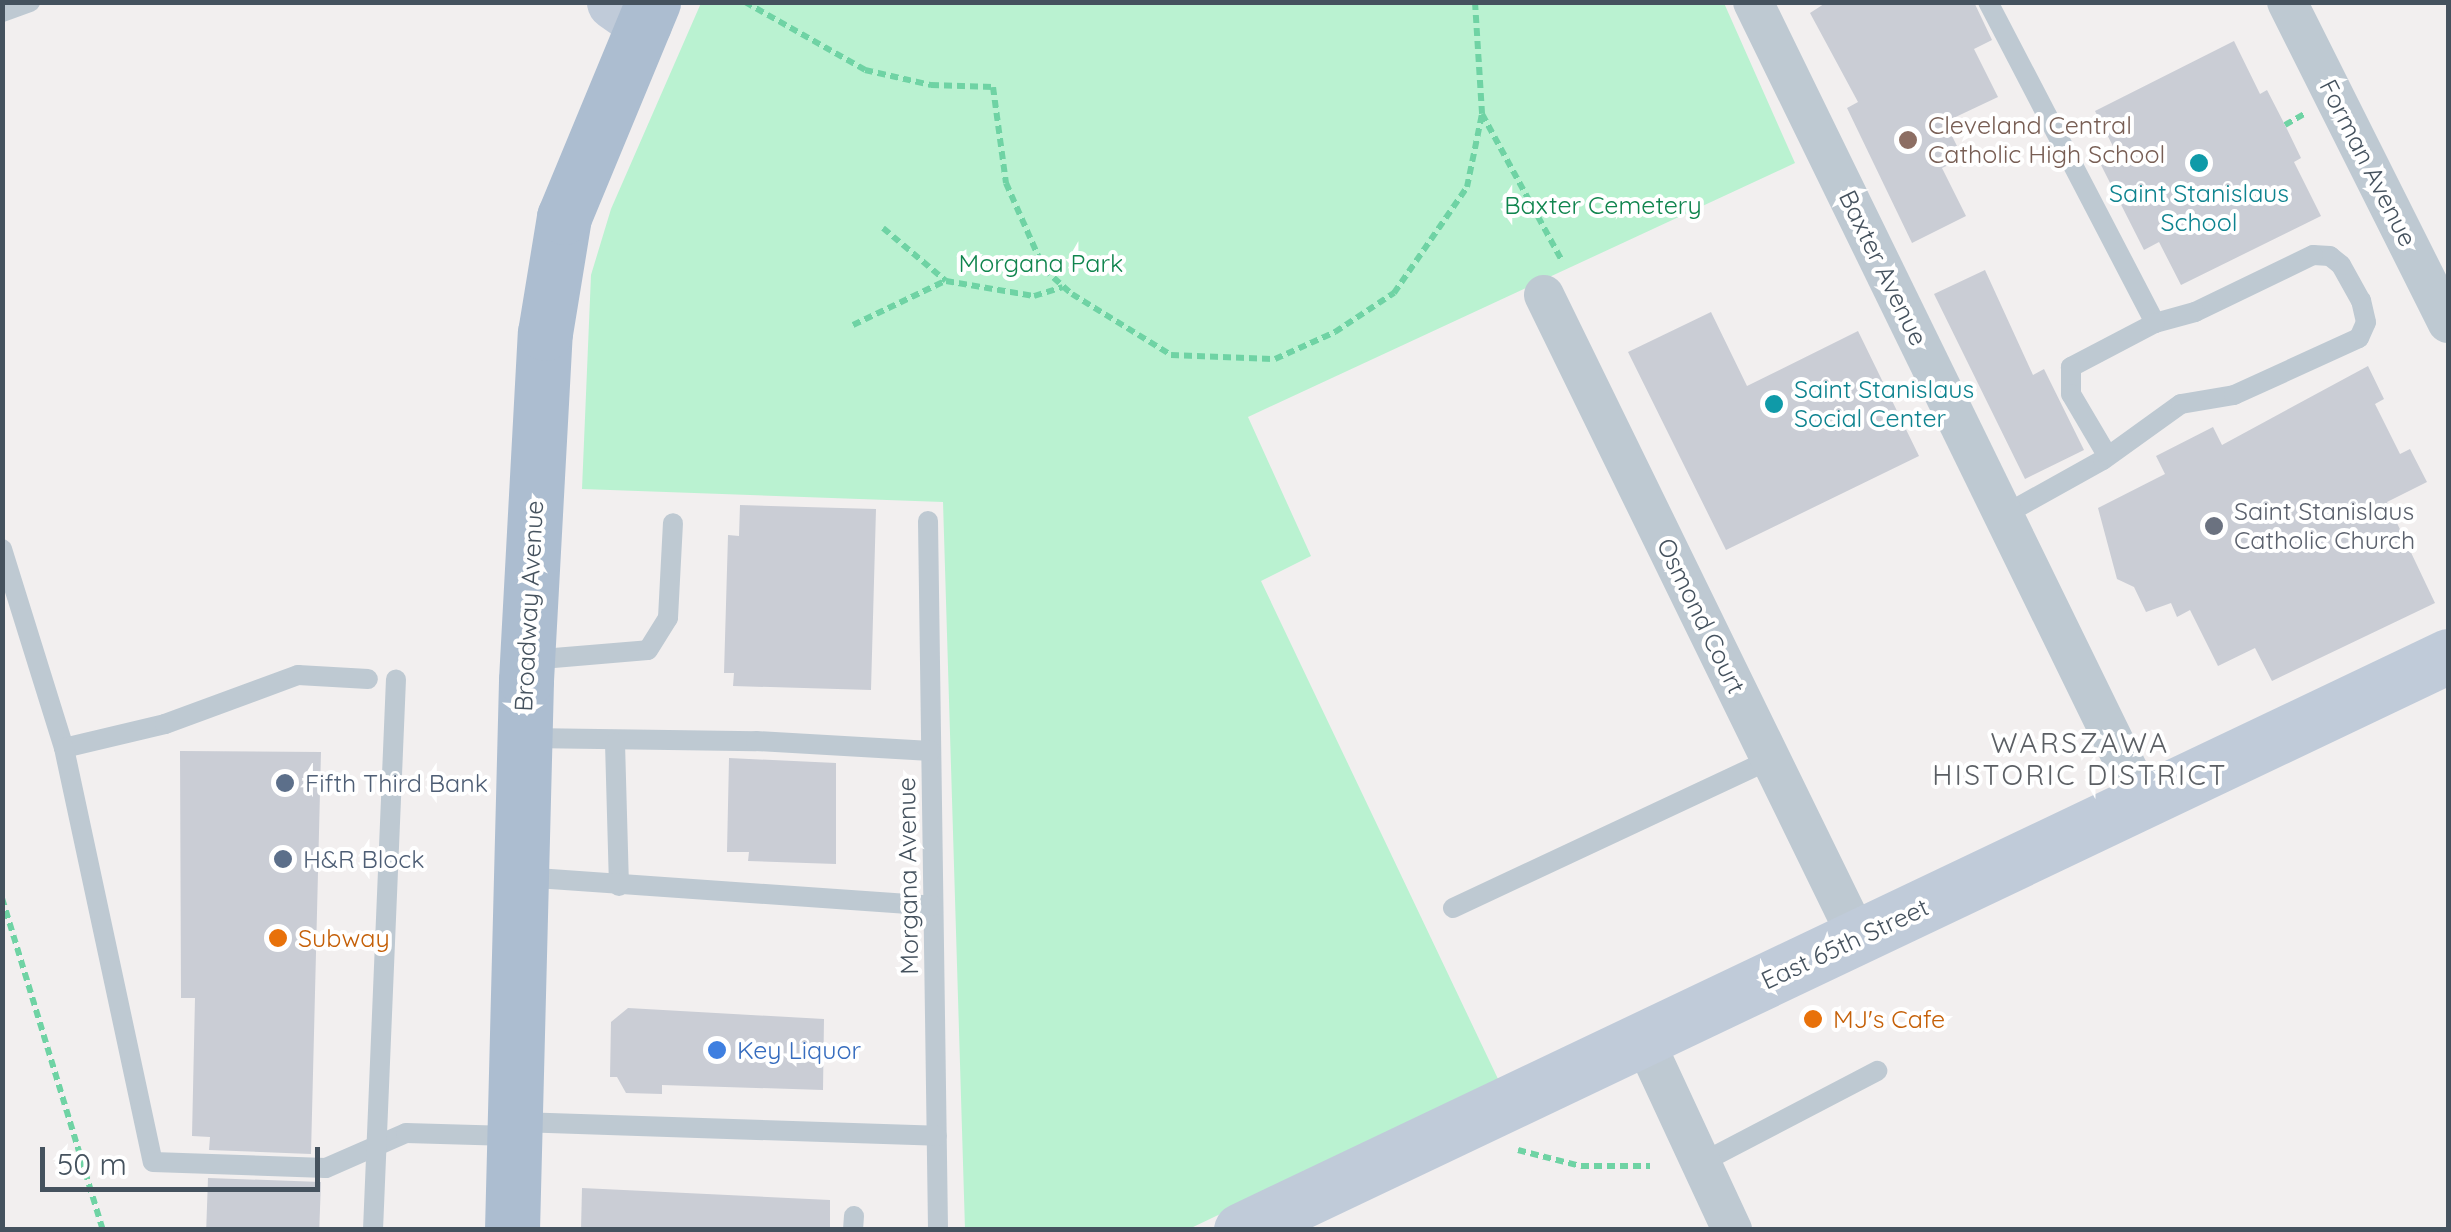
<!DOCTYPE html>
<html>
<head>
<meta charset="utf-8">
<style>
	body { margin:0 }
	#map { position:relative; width:2451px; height:1232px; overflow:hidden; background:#f2efef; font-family:Quicksand,sans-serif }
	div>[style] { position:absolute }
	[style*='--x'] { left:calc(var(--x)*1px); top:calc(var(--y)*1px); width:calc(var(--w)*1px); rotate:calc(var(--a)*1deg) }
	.green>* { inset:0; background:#baf2d1 }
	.building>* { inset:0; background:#cacdd5; transform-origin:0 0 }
	.path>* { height:6px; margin-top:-3px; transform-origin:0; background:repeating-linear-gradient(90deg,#6fd3a4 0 8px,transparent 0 13px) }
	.lane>* { height:20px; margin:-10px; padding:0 10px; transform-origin:10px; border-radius:10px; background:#bec9d2 }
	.street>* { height:40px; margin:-20px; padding:0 20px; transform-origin:20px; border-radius:20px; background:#bec9d2 }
	.secondary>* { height:55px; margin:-27.5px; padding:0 27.5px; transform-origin:27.5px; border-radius:27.5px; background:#c0cbd9 }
	.primary>* { height:55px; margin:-27.5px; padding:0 27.5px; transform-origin:27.5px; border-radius:27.5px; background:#acbdd0 }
	.dots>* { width:28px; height:28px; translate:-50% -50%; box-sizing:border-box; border:5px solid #fff; border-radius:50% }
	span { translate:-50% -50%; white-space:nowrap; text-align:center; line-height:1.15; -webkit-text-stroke:8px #fff; paint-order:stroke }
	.education-label { font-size:25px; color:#785e54 }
	.left { translate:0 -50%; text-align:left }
	.street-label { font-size:25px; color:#45525e }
	.culture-label { font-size:25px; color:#0d838f }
	.park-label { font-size:25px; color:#10854e }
	.worship-label { font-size:25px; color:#5b616d }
	.service-label { font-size:25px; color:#4e5e75 }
	.food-label { font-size:25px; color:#c56008 }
	.shop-label { font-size:25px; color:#366cbe }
	.neighbourhood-label { font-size:28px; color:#5b5f64; letter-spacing:2.5px }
	.frame { position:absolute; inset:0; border:5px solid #45525e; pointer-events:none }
	.scale { position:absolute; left:40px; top:1147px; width:280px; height:45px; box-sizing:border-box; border:5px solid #45525e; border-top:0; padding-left:12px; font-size:30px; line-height:35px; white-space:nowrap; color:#45525e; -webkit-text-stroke:8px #fff; paint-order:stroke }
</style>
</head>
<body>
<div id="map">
	<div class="green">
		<i style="clip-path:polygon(701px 3px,1724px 3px,1795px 163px,1248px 417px,1311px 556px,1261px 581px,1499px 1081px,1189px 1229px,965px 1229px,943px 502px,582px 489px,591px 275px,611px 209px)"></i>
	</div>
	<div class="building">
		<i style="clip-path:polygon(1827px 2px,1974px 2px,1992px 40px,1974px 49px,1998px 97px,1945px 122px,1963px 158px,1942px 168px,1966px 216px,1912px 243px,1847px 108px,1858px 102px,1810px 13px)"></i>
		<i style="clip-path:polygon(2234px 41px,2260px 94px,2267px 90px,2285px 125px,2301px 158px,2294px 162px,2321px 216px,2181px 285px,2159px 242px,2144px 250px,2101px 165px,2118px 156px,2095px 111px)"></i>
		<i style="clip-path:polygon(1985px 270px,2033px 375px,2044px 369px,2084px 450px,2025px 479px,1934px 294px)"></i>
		<i style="clip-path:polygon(1711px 312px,1747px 386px,1858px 331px,1919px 456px,1726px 550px,1628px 352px)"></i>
		<i style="clip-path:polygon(2368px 366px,2384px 399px,2375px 404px,2400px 454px,2410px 449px,2427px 482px,2387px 502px,2435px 603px,2272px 681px,2255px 648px,2218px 666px,2190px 610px,2177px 617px,2171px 603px,2146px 612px,2134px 587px,2117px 579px,2098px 508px,2165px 474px,2156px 456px,2213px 427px,2222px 445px)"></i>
		<i style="clip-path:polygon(740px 505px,876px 509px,871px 690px,733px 686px,734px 673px,724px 673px,728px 535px,739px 536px)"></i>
		<i style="clip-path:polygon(180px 751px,321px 752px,311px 1154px,209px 1150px,210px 1137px,192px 1136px,195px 998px,181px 998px)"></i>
		<i style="clip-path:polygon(729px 758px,836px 763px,836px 864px,748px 861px,749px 852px,727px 852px)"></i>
		<i style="clip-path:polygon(628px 1008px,824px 1019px,823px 1090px,662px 1085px,662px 1094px,626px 1093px,617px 1077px,610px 1077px,611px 1022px)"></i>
		<i style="left:208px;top:1178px;width:113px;height:52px;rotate:2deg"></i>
		<i style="clip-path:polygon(582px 1188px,830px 1200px,830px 1230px,581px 1230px)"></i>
	</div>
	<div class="path">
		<i style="--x:745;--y:2;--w:138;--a:29.5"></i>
		<i style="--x:865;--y:70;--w:68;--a:12.8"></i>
		<i style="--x:931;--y:85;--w:62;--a:1.8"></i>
		<i style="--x:993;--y:87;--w:97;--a:82.3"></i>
		<i style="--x:1006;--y:183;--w:94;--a:66.2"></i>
		<i style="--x:1044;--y:269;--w:38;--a:42"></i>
		<i style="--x:1072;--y:294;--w:116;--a:31.6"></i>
		<i style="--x:1171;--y:355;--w:104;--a:2.2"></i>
		<i style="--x:1275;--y:359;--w:66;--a:-24.2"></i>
		<i style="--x:1335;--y:332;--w:71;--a:-33.5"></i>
		<i style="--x:1394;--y:293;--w:129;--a:-55.4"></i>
		<i style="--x:1467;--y:187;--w:75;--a:-78.4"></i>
		<i style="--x:1475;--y:2;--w:112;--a:86.4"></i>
		<i style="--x:1482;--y:114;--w:167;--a:61.4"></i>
		<i style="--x:2285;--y:125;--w:22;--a:-30"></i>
		<i style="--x:883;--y:228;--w:82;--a:40.1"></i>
		<i style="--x:946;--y:281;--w:89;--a:9.7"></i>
		<i style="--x:1034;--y:296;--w:30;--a:-17"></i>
		<i style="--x:853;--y:325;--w:102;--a:-25.6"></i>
		<i style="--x:2;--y:898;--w:347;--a:73.1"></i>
		<i style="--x:1518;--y:1150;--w:65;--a:14.3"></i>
		<i style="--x:1581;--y:1166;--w:69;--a:0"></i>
	</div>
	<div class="lane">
		<i style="--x:1988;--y:2;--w:362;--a:62.5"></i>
		<i style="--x:2;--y:12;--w:30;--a:-20"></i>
		<i style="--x:2004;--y:515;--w:113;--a:-29.1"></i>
		<i style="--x:2103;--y:460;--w:96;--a:-35.7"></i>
		<i style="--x:2181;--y:404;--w:54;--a:-9.6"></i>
		<i style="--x:2234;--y:395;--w:137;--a:-24.5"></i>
		<i style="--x:2359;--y:338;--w:17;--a:-66"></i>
		<i style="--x:2366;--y:322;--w:22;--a:-103"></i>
		<i style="--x:2361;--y:301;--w:41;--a:-119.1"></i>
		<i style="--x:2341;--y:265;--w:14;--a:-141"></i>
		<i style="--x:2330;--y:256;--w:17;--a:-177"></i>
		<i style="--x:2313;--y:255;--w:131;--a:154.2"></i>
		<i style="--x:2195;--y:312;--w:41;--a:164.6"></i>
		<i style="--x:2155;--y:323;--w:95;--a:152.4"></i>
		<i style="--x:2071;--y:367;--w:27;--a:90"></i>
		<i style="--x:2071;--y:394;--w:71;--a:59.5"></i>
		<i style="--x:928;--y:521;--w:709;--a:89.19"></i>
		<i style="--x:2;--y:549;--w:208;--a:72.7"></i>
		<i style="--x:64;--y:748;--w:104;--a:-13.4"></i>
		<i style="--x:165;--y:724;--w:142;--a:-20.2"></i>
		<i style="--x:298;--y:675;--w:70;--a:3.3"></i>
		<i style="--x:530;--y:660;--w:118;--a:-4.8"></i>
		<i style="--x:648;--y:650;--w:38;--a:-58"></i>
		<i style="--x:668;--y:618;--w:95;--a:-87"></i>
		<i style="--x:529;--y:738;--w:227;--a:0.8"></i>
		<i style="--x:756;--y:741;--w:175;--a:3.3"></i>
		<i style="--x:615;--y:743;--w:143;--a:88.4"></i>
		<i style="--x:64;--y:748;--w:423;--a:77.9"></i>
		<i style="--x:153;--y:1162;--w:173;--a:2"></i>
		<i style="--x:326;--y:1168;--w:87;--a:-23.6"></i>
		<i style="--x:406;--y:1133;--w:104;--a:1.7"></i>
		<i style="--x:522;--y:877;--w:412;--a:4"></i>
		<i style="--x:1453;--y:908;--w:351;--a:-25.1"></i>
		<i style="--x:519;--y:1122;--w:418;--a:1.9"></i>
		<i style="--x:1701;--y:1163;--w:199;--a:-27.6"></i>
		<i style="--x:373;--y:1230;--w:551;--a:-87.61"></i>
		<i style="--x:853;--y:1230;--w:14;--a:-86"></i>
	</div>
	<div class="street">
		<i style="--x:1753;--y:2;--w:891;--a:63.98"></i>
		<i style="--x:2287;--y:2;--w:359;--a:63.4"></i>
		<i style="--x:1544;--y:295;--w:716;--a:63.97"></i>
		<i style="--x:1643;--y:1038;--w:212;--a:65.1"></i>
	</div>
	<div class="secondary">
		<i style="--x:614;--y:2;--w:37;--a:35"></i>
		<i style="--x:1241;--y:1230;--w:1337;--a:-25.43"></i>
	</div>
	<div class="primary">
		<i style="--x:512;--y:1230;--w:550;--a:-88.54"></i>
		<i style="--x:526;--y:680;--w:348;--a:-86.9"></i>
		<i style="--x:545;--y:333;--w:118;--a:-80.7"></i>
		<i style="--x:564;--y:217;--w:233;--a:-67.5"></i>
	</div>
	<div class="dots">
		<i style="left:1908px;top:140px;background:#8d6e63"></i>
		<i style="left:2199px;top:163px;background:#0f9aa8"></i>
		<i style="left:1774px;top:404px;background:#0f9aa8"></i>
		<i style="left:2214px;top:526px;background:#6b7280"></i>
		<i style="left:285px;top:783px;background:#5c6f8a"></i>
		<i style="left:283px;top:859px;background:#5c6f8a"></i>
		<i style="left:278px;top:938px;background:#e8710a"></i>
		<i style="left:1813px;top:1019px;background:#e8710a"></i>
		<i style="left:717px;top:1050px;background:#3f7fe0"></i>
	</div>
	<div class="education-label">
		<span class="left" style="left:1928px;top:140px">Cleveland Central<br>Catholic High School</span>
	</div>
	<div class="street-label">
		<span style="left:2368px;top:163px;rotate:63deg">Forman Avenue</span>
		<span style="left:1883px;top:268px;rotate:64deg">Baxter Avenue</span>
		<span style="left:529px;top:606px;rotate:-87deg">Broadway Avenue</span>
		<span style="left:1701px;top:616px;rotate:64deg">Osmond Court</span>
		<span style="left:908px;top:876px;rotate:-91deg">Morgana Avenue</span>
		<span style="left:1845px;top:944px;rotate:-25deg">East 65th Street</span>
	</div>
	<div class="culture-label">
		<span style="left:2199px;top:208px">Saint Stanislaus<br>School</span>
		<span class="left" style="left:1794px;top:404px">Saint Stanislaus<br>Social Center</span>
	</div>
	<div class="park-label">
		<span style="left:1603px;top:205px">Baxter Cemetery</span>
		<span style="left:1041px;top:263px">Morgana Park</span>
	</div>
	<div class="worship-label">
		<span class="left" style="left:2234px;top:526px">Saint Stanislaus<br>Catholic Church</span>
	</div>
	<div class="service-label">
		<span class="left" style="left:305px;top:783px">Fifth Third Bank</span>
		<span class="left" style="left:303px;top:859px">H&amp;R Block</span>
	</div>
	<div class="food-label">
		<span class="left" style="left:298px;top:938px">Subway</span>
		<span class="left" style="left:1833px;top:1019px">MJ's Cafe</span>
	</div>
	<div class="shop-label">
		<span class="left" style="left:737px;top:1050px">Key Liquor</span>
	</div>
	<div class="neighbourhood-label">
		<span style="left:2080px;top:759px">WARSZAWA<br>HISTORIC DISTRICT</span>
	</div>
	<div class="frame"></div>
	<div class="scale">50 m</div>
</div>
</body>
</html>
